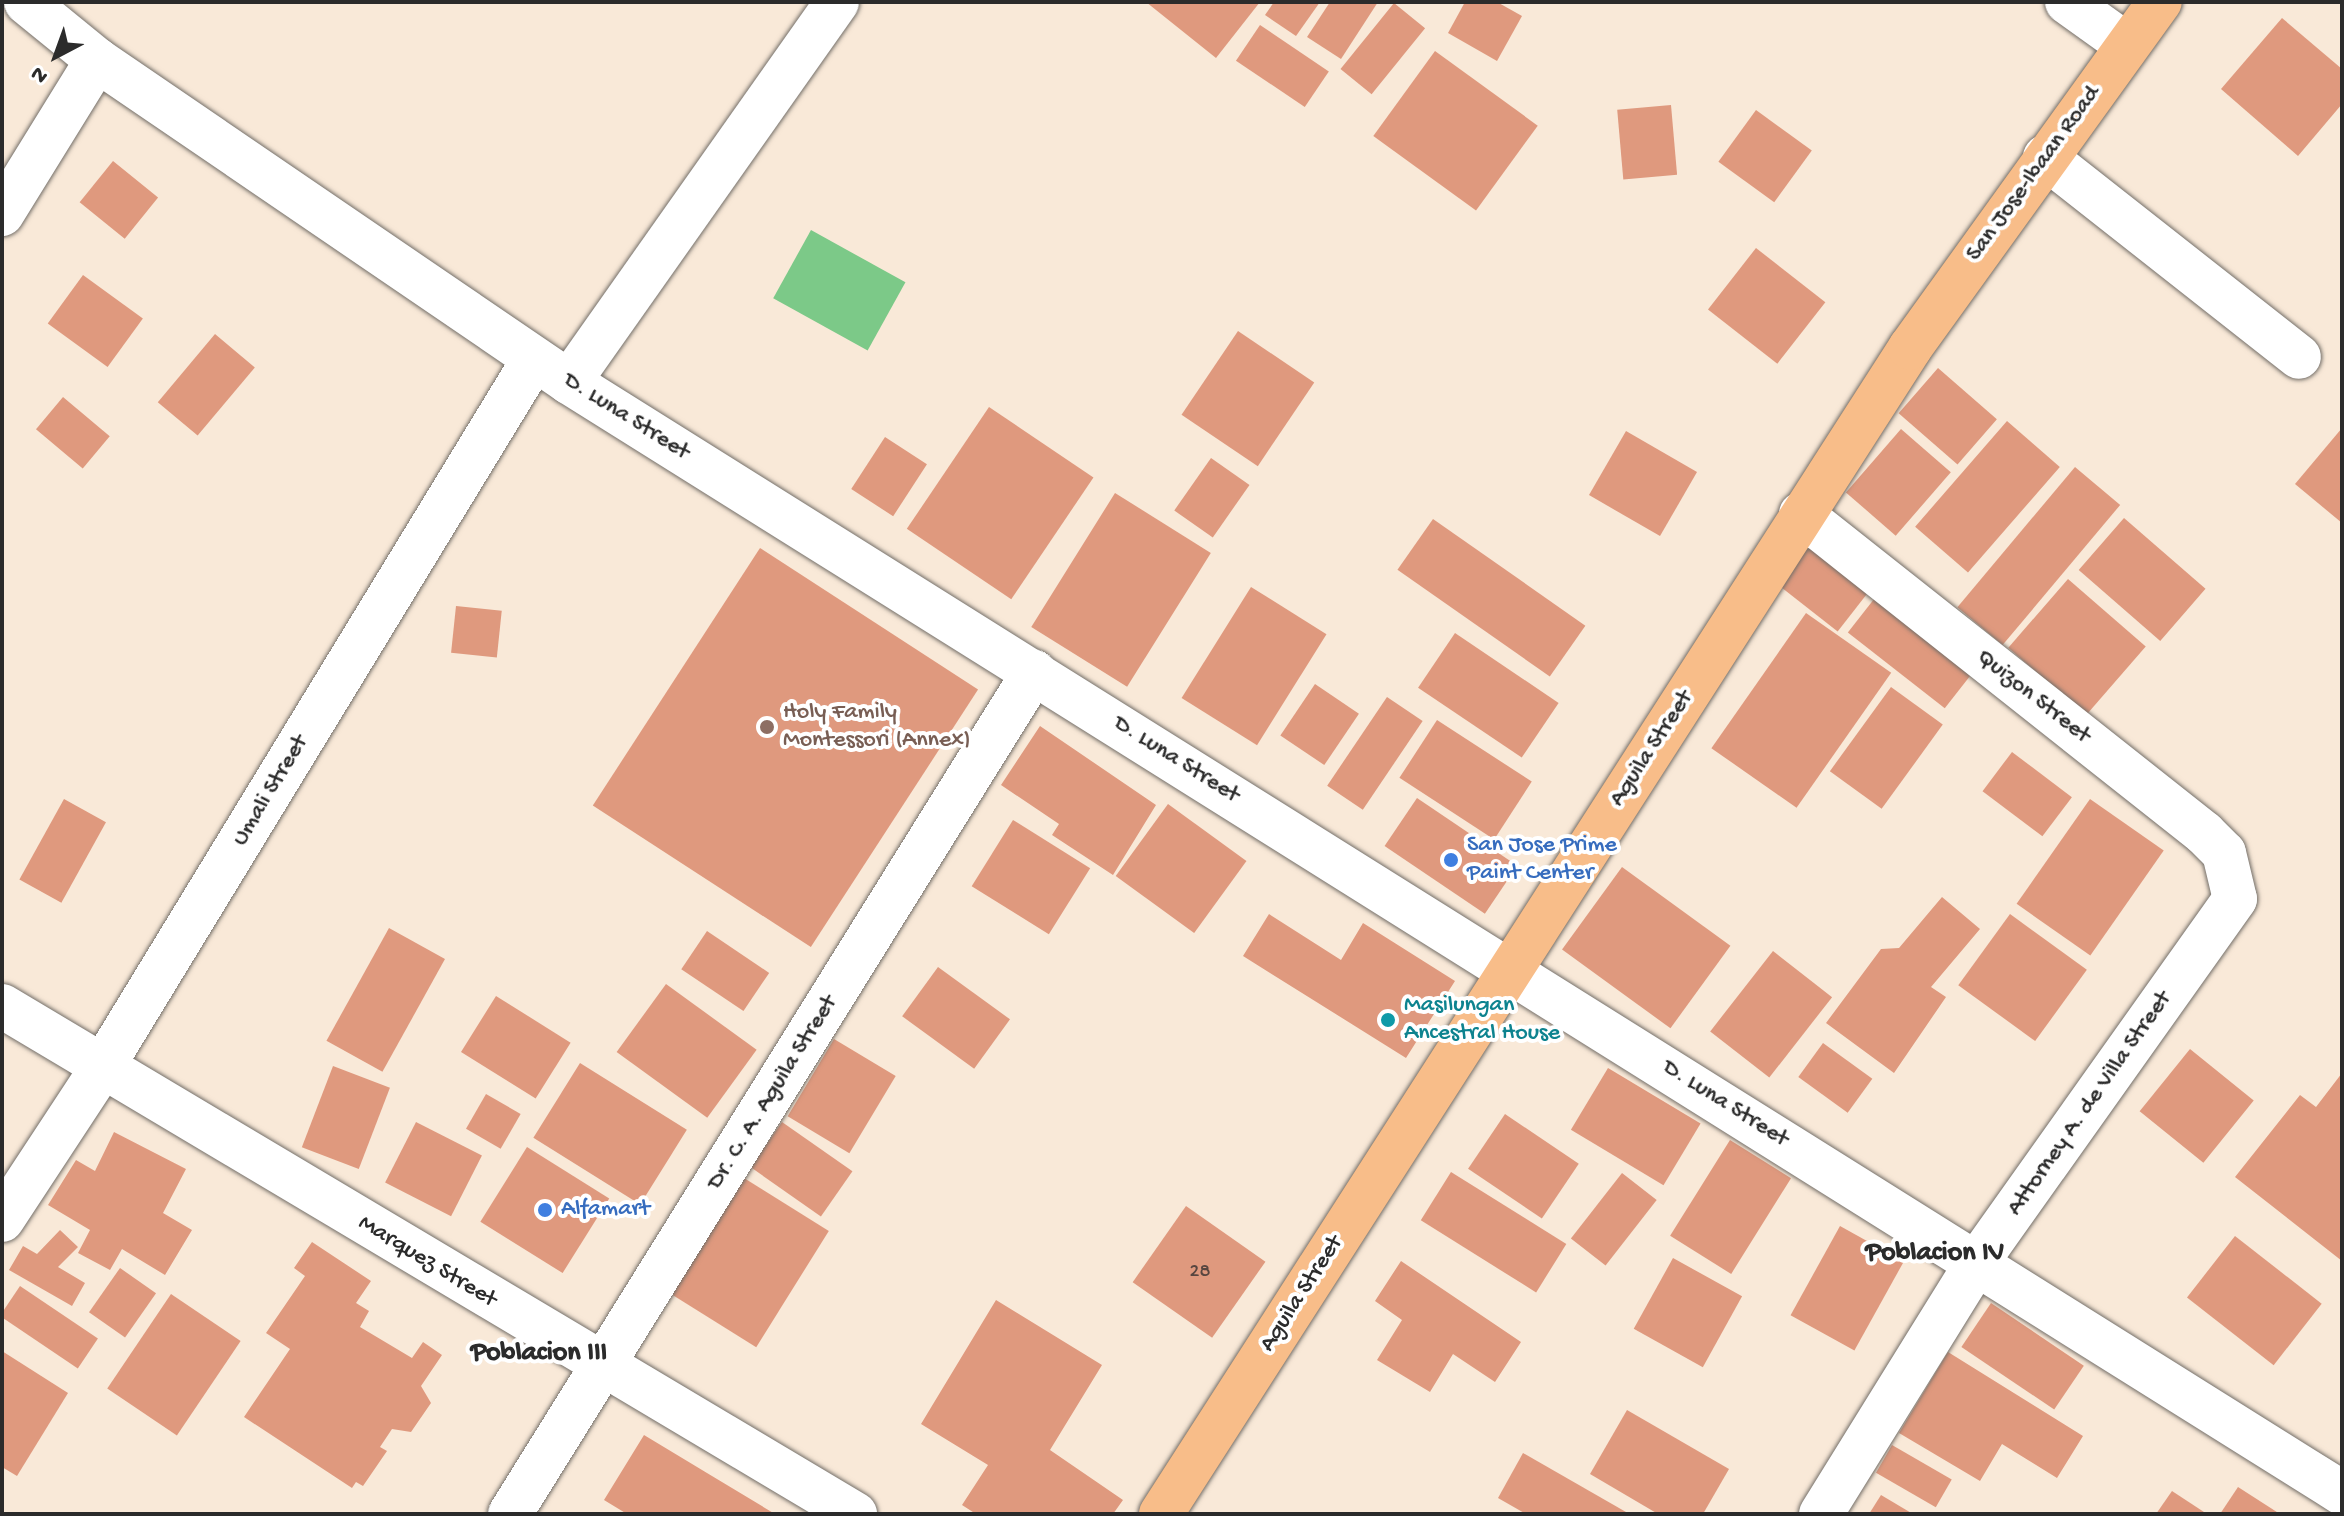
<!DOCTYPE html>
<html>
<head>
<meta charset="utf-8">
<style>
	body { margin:0 }
	#map { position:relative; width:2344px; height:1516px; overflow:hidden; background:#f9e9d8; font-family:"Gochi Hand",sans-serif }
	div>[style] { position:absolute }
	[style*='--x'] { left:calc(var(--x)*1px); top:calc(var(--y)*1px); width:calc(var(--w)*1px); rotate:calc(var(--a)*1deg) }
	.green>* { inset:0; background:#7cc988; transform-origin:0 0 }
	.building>* { inset:0; background:#df997e; transform-origin:0 0 }
	.roads { filter:drop-shadow(0 0 2px #736e68) drop-shadow(0 0 2px #736e68) }
	.minor>* { height:44px; margin:-22px; padding:0 22px; transform-origin:22px; border-radius:22px; background:#fff }
	.major>* { height:44px; margin:-22px; padding:0 22px; transform-origin:22px; border-radius:22px; background:#f8bd89 }
	.dots>* { width:22px; height:22px; translate:-50% -50%; box-sizing:border-box; border:4px solid #fff; border-radius:50% }
	span { translate:-50% -50%; white-space:nowrap; text-align:center; line-height:1.15; -webkit-text-stroke:8px #fff; paint-order:stroke }
	.number-label { font-size:20px; color:#584640 }
	.number-label span { -webkit-text-stroke-width:0 }
	.street-label { font-size:24px; color:#2b2b2b }
	.education-label { font-size:24px; color:#785e54 }
	.left { translate:0 -50%; text-align:left }
	.shop-label { font-size:24px; color:#366cbe }
	.culture-label { font-size:24px; color:#0d838f }
	.quarter-label { font-size:28px; color:#2b2b2b; font-weight:700 }
	.frame { position:absolute; inset:0; border:4px solid #2b2b2b; pointer-events:none }
	.north { position:absolute; left:16px; top:16px; width:80px; height:80px; -webkit-text-stroke:6px #fff; paint-order:stroke; rotate:221deg; font-size:22px; font-weight:700; line-height:32px; text-align:center; color:#2b2b2b }
	.north::after { content:''; display:block; margin:auto; width:28px; height:36px; background:#2b2b2b; clip-path:polygon(50% 0,100% 100%,50% 72%,0 100%) }
</style>
</head>
<body>
<div id="map">
	<div class="green">
		<i style="left:811px;top:230px;width:108px;height:78px;rotate:29deg"></i>
	</div>
	<div class="building">
		<i style="clip-path:polygon(1146px 2px,1260px 2px,1216px 58px)"></i>
		<i style="clip-path:polygon(1274px 2px,1320px 2px,1296px 36px,1265px 15px)"></i>
		<i style="clip-path:polygon(1330px 2px,1378px 2px,1341px 59px,1307px 37px)"></i>
		<i style="clip-path:polygon(1465px 2px,1497px 2px,1522px 16px,1497px 61px,1448px 33px)"></i>
		<i style="left:1394px;top:3px;width:40px;height:85px;rotate:39deg"></i>
		<i style="clip-path:polygon(2282px 18px,2342px 69px,2342px 104px,2298px 156px,2221px 89px)"></i>
		<i style="left:1260px;top:25px;width:83px;height:43px;rotate:34deg"></i>
		<i style="left:1435px;top:51px;width:127px;height:105px;rotate:36deg"></i>
		<i style="left:1671px;top:105px;width:70px;height:54px;rotate:85deg"></i>
		<i style="left:1756px;top:110px;width:69px;height:64px;rotate:36deg"></i>
		<i style="left:113px;top:161px;width:58px;height:53px;rotate:39deg"></i>
		<i style="left:1756px;top:248px;width:88px;height:78px;rotate:38deg"></i>
		<i style="left:83px;top:275px;width:74px;height:60px;rotate:36deg"></i>
		<i style="left:1238px;top:331px;width:92px;height:101px;rotate:34deg"></i>
		<i style="left:215px;top:334px;width:52px;height:89px;rotate:40deg"></i>
		<i style="left:1938px;top:368px;width:78px;height:60px;rotate:41deg"></i>
		<i style="left:63px;top:397px;width:61px;height:42px;rotate:40deg"></i>
		<i style="left:989px;top:407px;width:126px;height:147px;rotate:34deg"></i>
		<i style="left:2007px;top:421px;width:70px;height:140px;rotate:41deg"></i>
		<i style="clip-path:polygon(2342px 428px,2342px 523px,2295px 484px)"></i>
		<i style="left:1901px;top:429px;width:66px;height:84px;rotate:41deg"></i>
		<i style="left:1626px;top:431px;width:82px;height:74px;rotate:30deg"></i>
		<i style="left:885px;top:437px;width:50px;height:62px;rotate:33deg"></i>
		<i style="left:1211px;top:458px;width:47px;height:64px;rotate:35deg"></i>
		<i style="left:2075px;top:467px;width:59px;height:183px;rotate:40deg"></i>
		<i style="left:1115px;top:493px;width:113px;height:158px;rotate:32deg"></i>
		<i style="left:2124px;top:518px;width:108px;height:69px;rotate:41deg"></i>
		<i style="left:1433px;top:519px;width:186px;height:62px;rotate:35deg"></i>
		<i style="left:1806px;top:542px;width:80px;height:51px;rotate:38deg"></i>
		<i style="left:760px;top:548px;width:260px;height:307px;rotate:33deg"></i>
		<i style="left:2068px;top:579px;width:103px;height:91px;rotate:41deg"></i>
		<i style="left:1251px;top:587px;width:89px;height:131px;rotate:32deg"></i>
		<i style="left:1878px;top:594px;width:123px;height:49px;rotate:38deg"></i>
		<i style="left:456px;top:606px;width:46px;height:47px;rotate:6deg"></i>
		<i style="left:1806px;top:613px;width:104px;height:165px;rotate:35deg"></i>
		<i style="left:1455px;top:633px;width:125px;height:66px;rotate:34deg"></i>
		<i style="left:1315px;top:684px;width:53px;height:62px;rotate:34deg"></i>
		<i style="left:1891px;top:687px;width:64px;height:104px;rotate:36deg"></i>
		<i style="left:1387px;top:697px;width:43px;height:107px;rotate:34deg"></i>
		<i style="left:1437px;top:720px;width:113px;height:69px;rotate:33deg"></i>
		<i style="clip-path:polygon(1040px 726px,1156px 805px,1113px 875px,1052px 835px,1059px 824px,1001px 785px)"></i>
		<i style="left:2012px;top:752px;width:75px;height:49px;rotate:37deg"></i>
		<i style="left:1417px;top:798px;width:121px;height:58px;rotate:34deg"></i>
		<i style="left:64px;top:799px;width:48px;height:92px;rotate:29deg"></i>
		<i style="left:2090px;top:799px;width:90px;height:128px;rotate:35deg"></i>
		<i style="left:1168px;top:804px;width:97px;height:89px;rotate:36deg"></i>
		<i style="left:1013px;top:820px;width:91px;height:78px;rotate:32deg"></i>
		<i style="left:1622px;top:867px;width:134px;height:102px;rotate:36deg"></i>
		<i style="clip-path:polygon(1942px 897px,1980px 929px,1931px 987px,1946px 997px,1894px 1073px,1826px 1023px,1881px 949px,1899px 948px)"></i>
		<i style="clip-path:polygon(1269px 914px,1341px 960px,1363px 923px,1455px 981px,1406px 1058px,1243px 956px)"></i>
		<i style="left:2010px;top:914px;width:95px;height:88px;rotate:36deg"></i>
		<i style="left:389px;top:928px;width:64px;height:129px;rotate:29deg"></i>
		<i style="left:707px;top:931px;width:75px;height:46px;rotate:34deg"></i>
		<i style="left:1773px;top:951px;width:75px;height:102px;rotate:38deg"></i>
		<i style="left:938px;top:967px;width:89px;height:61px;rotate:36deg"></i>
		<i style="left:666px;top:984px;width:112px;height:84px;rotate:36deg"></i>
		<i style="left:496px;top:996px;width:88px;height:66px;rotate:32deg"></i>
		<i style="left:834px;top:1039px;width:72px;height:90px;rotate:31deg"></i>
		<i style="left:1823px;top:1043px;width:61px;height:42px;rotate:36deg"></i>
		<i style="left:2190px;top:1049px;width:82px;height:80px;rotate:39deg"></i>
		<i style="left:580px;top:1063px;width:126px;height:88px;rotate:32deg"></i>
		<i style="left:333px;top:1066px;width:61px;height:87px;rotate:21deg"></i>
		<i style="left:1608px;top:1068px;width:108px;height:72px;rotate:31deg"></i>
		<i style="clip-path:polygon(2342px 1073px,2342px 1261px,2235px 1177px,2300px 1095px,2316px 1107px)"></i>
		<i style="left:486px;top:1094px;width:40px;height:40px;rotate:30deg"></i>
		<i style="left:1505px;top:1114px;width:89px;height:66px;rotate:34deg"></i>
		<i style="left:416px;top:1122px;width:74px;height:68px;rotate:27deg"></i>
		<i style="left:782px;top:1122px;width:86px;height:55px;rotate:35deg"></i>
		<i style="clip-path:polygon(114px 1132px,186px 1169px,163px 1213px,192px 1230px,165px 1275px,122px 1249px,110px 1270px,78px 1253px,90px 1230px,48px 1205px,76px 1160px,95px 1171px)"></i>
		<i style="left:1730px;top:1140px;width:72px;height:113px;rotate:32deg"></i>
		<i style="left:527px;top:1147px;width:97px;height:88px;rotate:32deg"></i>
		<i style="left:1451px;top:1172px;width:136px;height:57px;rotate:32deg"></i>
		<i style="left:1622px;top:1173px;width:44px;height:83px;rotate:38deg"></i>
		<i style="left:744px;top:1178px;width:100px;height:137px;rotate:32deg"></i>
		<i style="left:1186px;top:1206px;width:97px;height:93px;rotate:35deg"></i>
		<i style="left:1840px;top:1226px;width:73px;height:102px;rotate:29deg"></i>
		<i style="clip-path:polygon(60px 1230px,78px 1247px,58px 1267px,85px 1283px,72px 1306px,9px 1270px,23px 1246px,37px 1254px)"></i>
		<i style="left:2235px;top:1236px;width:110px;height:78px;rotate:38deg"></i>
		<i style="clip-path:polygon(312px 1242px,371px 1281px,356px 1303px,369px 1311px,360px 1327px,412px 1358px,423px 1342px,442px 1355px,421px 1386px,431px 1403px,411px 1432px,392px 1429px,380px 1447px,387px 1451px,363px 1486px,356px 1482px,352px 1488px,244px 1417px,290px 1349px,266px 1333px,305px 1276px,294px 1268px)"></i>
		<i style="left:1673px;top:1258px;width:79px;height:81px;rotate:29deg"></i>
		<i style="clip-path:polygon(1401px 1261px,1521px 1342px,1495px 1382px,1453px 1354px,1430px 1392px,1377px 1360px,1402px 1320px,1375px 1301px)"></i>
		<i style="left:120px;top:1268px;width:44px;height:54px;rotate:35deg"></i>
		<i style="left:20px;top:1286px;width:94px;height:36px;rotate:34deg"></i>
		<i style="left:171px;top:1294px;width:84px;height:114px;rotate:34deg"></i>
		<i style="clip-path:polygon(996px 1300px,1102px 1365px,1050px 1450px,1123px 1500px,1113px 1514px,976px 1514px,962px 1505px,988px 1465px,921px 1424px)"></i>
		<i style="left:1991px;top:1303px;width:112px;height:53px;rotate:34deg"></i>
		<i style="clip-path:polygon(2px 1351px,68px 1393px,17px 1476px,2px 1467px)"></i>
		<i style="clip-path:polygon(1948px 1352px,2083px 1436px,2057px 1478px,2002px 1444px,1980px 1481px,1899px 1433px)"></i>
		<i style="clip-path:polygon(1627px 1410px,1729px 1469px,1703px 1514px,1658px 1514px,1590px 1474px)"></i>
		<i style="clip-path:polygon(644px 1435px,707px 1473px,775px 1514px,627px 1514px,604px 1500px)"></i>
		<i style="left:1892px;top:1445px;width:69px;height:32px;rotate:30deg"></i>
		<i style="clip-path:polygon(1523px 1453px,1626px 1512px,1624px 1514px,1526px 1514px,1498px 1498px)"></i>
		<i style="clip-path:polygon(2238px 1487px,2280px 1514px,2220px 1514px)"></i>
		<i style="clip-path:polygon(2172px 1491px,2207px 1514px,2156px 1514px)"></i>
		<i style="clip-path:polygon(1881px 1495px,1913px 1514px,1869px 1514px)"></i>
	</div>
	<div class="roads">
		<div class="minor">
			<i style="--x:26;--y:2;--w:92;--a:39.2"></i>
			<i style="--x:97;--y:60;--w:571;--a:34.3"></i>
			<i style="--x:569;--y:382;--w:2092;--a:32.07"></i>
			<i style="--x:2067;--y:2;--w:74;--a:35.6"></i>
			<i style="--x:2045;--y:157;--w:323;--a:38.2"></i>
			<i style="--x:2;--y:214;--w:181;--a:-58.3"></i>
			<i style="--x:569;--y:382;--w:465;--a:-54.8"></i>
			<i style="--x:1801;--y:514;--w:514;--a:38.36"></i>
			<i style="--x:2204;--y:833;--w:28;--a:45"></i>
			<i style="--x:2224;--y:853;--w:47;--a:76.6"></i>
			<i style="--x:2235;--y:899;--w:448;--a:125.4"></i>
			<i style="--x:1976;--y:1264;--w:294;--a:121.8"></i>
			<i style="--x:2;--y:1006;--w:993;--a:30.78"></i>
			<i style="--x:2;--y:1220;--w:184;--a:-56.7"></i>
			<i style="--x:103;--y:1066;--w:828;--a:-58.63"></i>
			<i style="--x:510;--y:1514;--w:992;--a:-58.1"></i>
		</div>
		<div class="major">
			<i style="--x:1161;--y:1514;--w:1386;--a:-57.28"></i>
			<i style="--x:1910;--y:348;--w:427;--a:-54.2"></i>
		</div>
	</div>
	<div class="dots">
		<i style="left:767px;top:727px;background:#8d6e63"></i>
		<i style="left:1451px;top:860px;background:#3f7fe0"></i>
		<i style="left:1388px;top:1020px;background:#0f9aa8"></i>
		<i style="left:545px;top:1210px;background:#3f7fe0"></i>
	</div>
	<div class="number-label">
		<span style="left:1200px;top:1272px">28</span>
	</div>
	<div class="street-label">
		<span style="left:2034px;top:174px;rotate:-54deg">San Jose-Ibaan Road</span>
		<span style="left:626px;top:417px;rotate:32deg">D. Luna Street</span>
		<span style="left:2033px;top:697px;rotate:38deg">Quizon Street</span>
		<span style="left:1652px;top:749px;rotate:-57deg">Aguila Street</span>
		<span style="left:1176px;top:760px;rotate:32deg">D. Luna Street</span>
		<span style="left:271px;top:791px;rotate:-59deg">Umali Street</span>
		<span style="left:773px;top:1093px;rotate:-58deg">Dr. C. A. Aguila Street</span>
		<span style="left:1725px;top:1104px;rotate:32deg">D. Luna Street</span>
		<span style="left:2090px;top:1104px;rotate:-55deg">Attorney A. de Villa Street</span>
		<span style="left:427px;top:1262px;rotate:31deg">Marquez Street</span>
		<span style="left:1302px;top:1294px;rotate:-57deg">Aguila Street</span>
	</div>
	<div class="education-label">
		<span class="left" style="left:783px;top:727px">Holy Family<br>Montessori (Annex)</span>
	</div>
	<div class="shop-label">
		<span class="left" style="left:1467px;top:860px">San Jose Prime<br>Paint Center</span>
		<span class="left" style="left:561px;top:1210px">Alfamart</span>
	</div>
	<div class="culture-label">
		<span class="left" style="left:1404px;top:1020px">Masilungan<br>Ancestral House</span>
	</div>
	<div class="quarter-label">
		<span style="left:1935px;top:1254px">Poblacion IV</span>
		<span style="left:539px;top:1354px">Poblacion III</span>
	</div>
	<div class="frame"></div>
	<div class="north">N</div>
</div>
</body>
</html>
